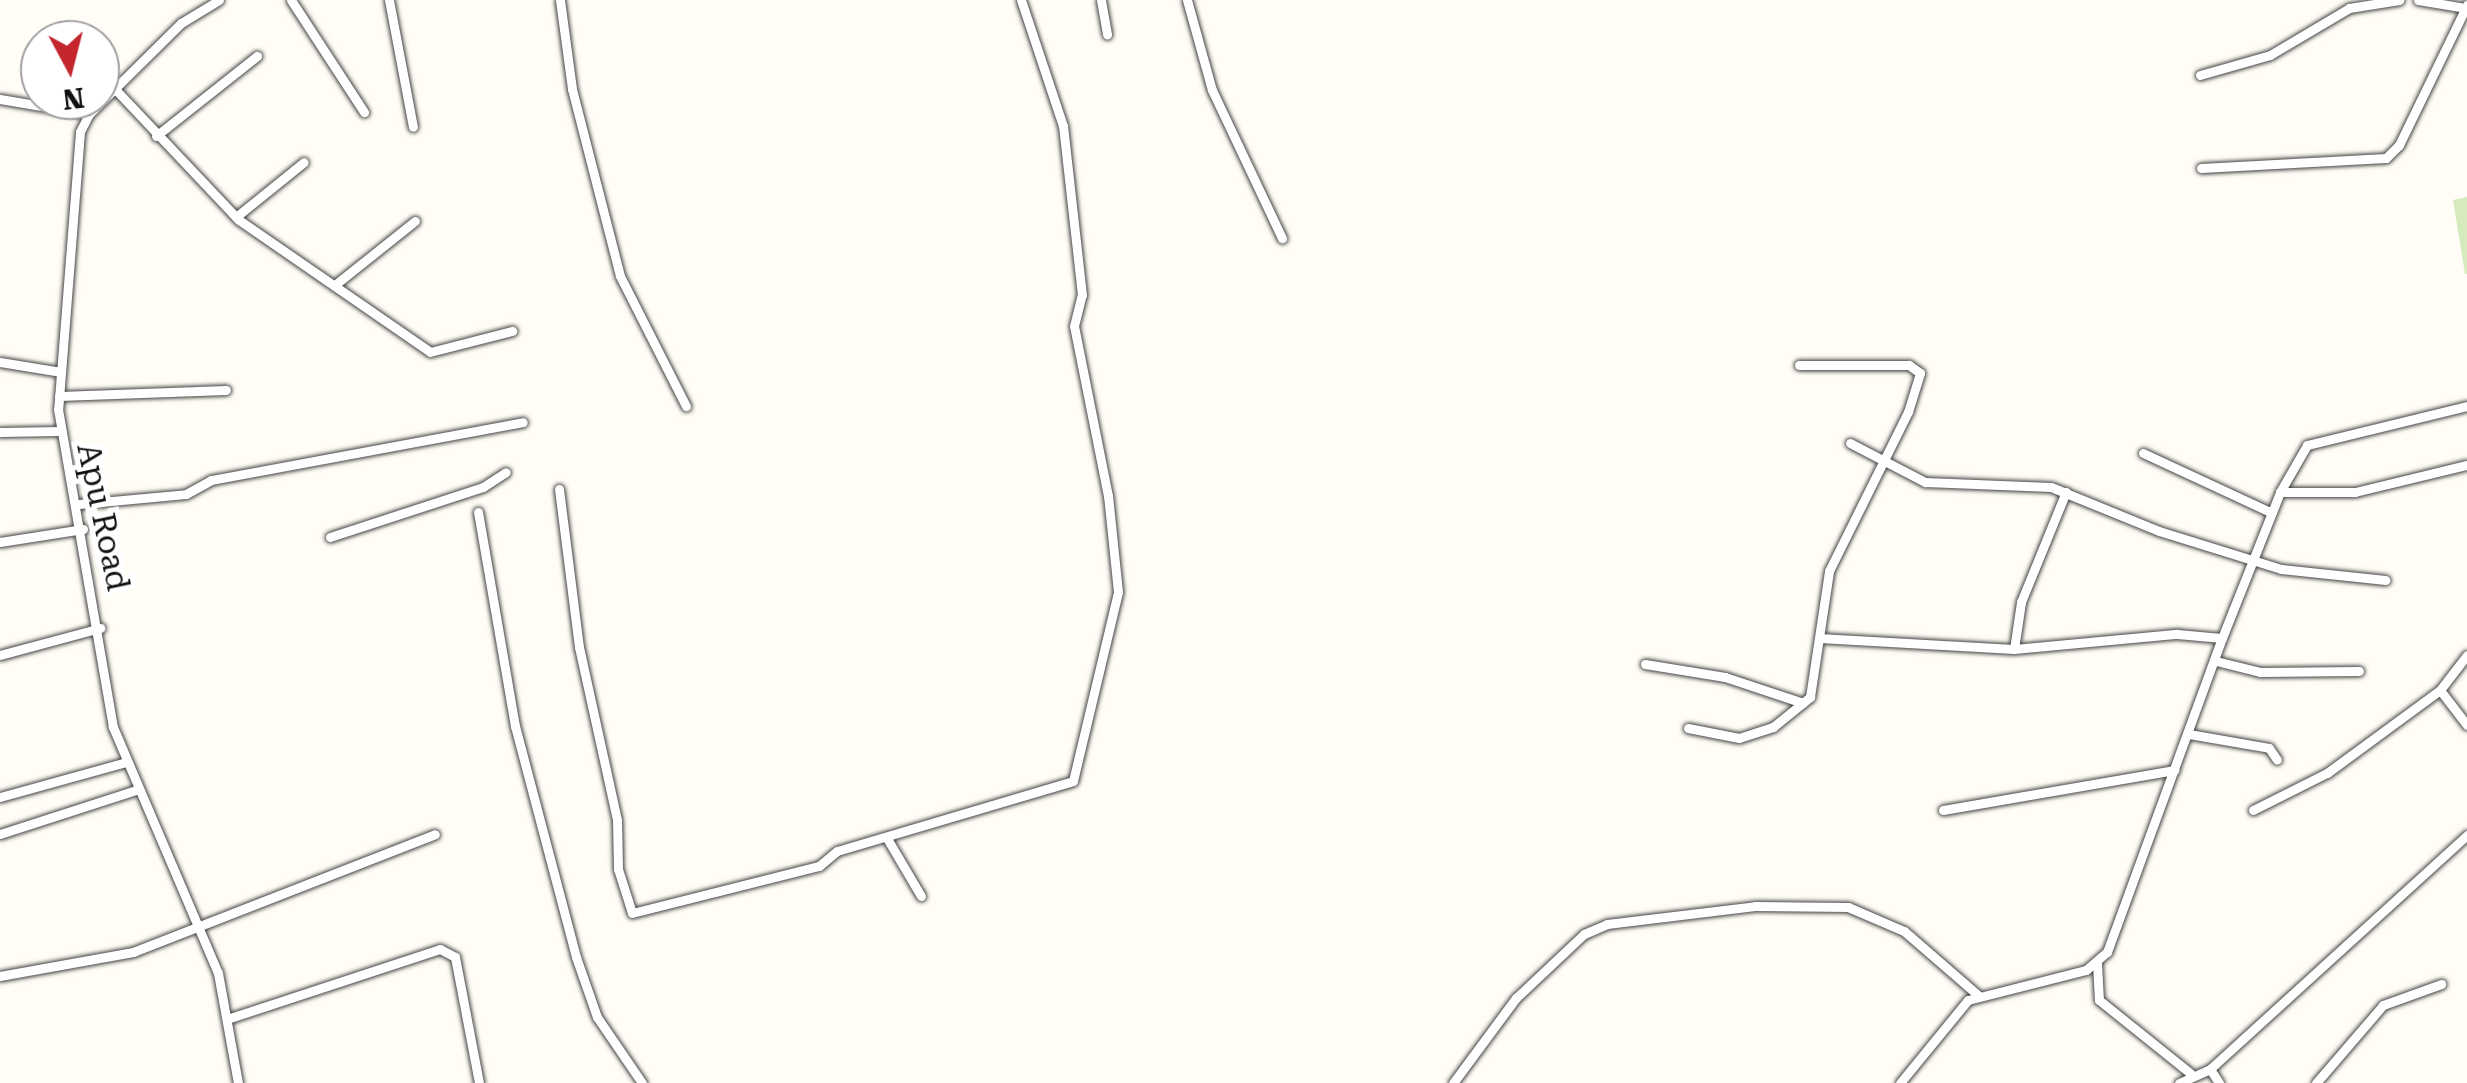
<!DOCTYPE html>
<html>
<head>
<meta charset="utf-8">
<style>
	body { margin:0 }
	#map { position:relative; width:2467px; height:1083px; overflow:hidden; background:#fffdf5; font-family:"Roboto Serif",serif }
	div>[style] { position:absolute }
	[style*='--x'] { left:calc(var(--x)*1px); top:calc(var(--y)*1px); width:calc(var(--w)*1px); rotate:calc(var(--a)*1deg) }
	.green>* { inset:0; background:#d5ebbd }
	.roads { filter:drop-shadow(0 0 2px #444) drop-shadow(0 0 2px #444) }
	.minor>* { height:9px; margin:-4.5px; padding:0 4.5px; transform-origin:4.5px; border-radius:4.5px; background:#fff }
	span { translate:-50% -50%; white-space:nowrap; text-align:center; line-height:1.15; -webkit-text-stroke:10px #fff; paint-order:stroke }
	.street-label { font-size:32px; color:#111 }
	.north { position:absolute; left:20px; top:20px; width:100px; height:100px; box-sizing:border-box; background:#fff; border:2px solid #a0a0a0; border-radius:50%; rotate:173deg; font-size:28px; font-weight:700; line-height:40px; text-align:center; color:#111 }
	.north::after { content:''; display:block; margin:auto; width:35px; height:45px; background:#c4262e; clip-path:polygon(50% 0,100% 100%,50% 72%,0 100%) }
</style>
</head>
<body>
<div id="map">
	<div class="green">
		<i style="clip-path:polygon(2467px 197px,2467px 274px,2465px 274px,2453px 200px)"></i>
	</div>
	<div class="roads">
		<div class="minor">
			<i style="--x:219;--y:0;--w:44;--a:148.8"></i>
			<i style="--x:181;--y:23;--w:129;--a:135.3"></i>
			<i style="--x:89;--y:114;--w:20;--a:117"></i>
			<i style="--x:80;--y:132;--w:278;--a:94.5"></i>
			<i style="--x:58;--y:409;--w:323;--a:80.2"></i>
			<i style="--x:113;--y:727;--w:267;--a:66.9"></i>
			<i style="--x:218;--y:973;--w:112;--a:79.7"></i>
			<i style="--x:291;--y:0;--w:134;--a:56.9"></i>
			<i style="--x:389;--y:0;--w:129;--a:79.3"></i>
			<i style="--x:560;--y:0;--w:90;--a:82.3"></i>
			<i style="--x:572;--y:89;--w:193;--a:75.6"></i>
			<i style="--x:620;--y:276;--w:146;--a:63.1"></i>
			<i style="--x:1101;--y:0;--w:35;--a:80"></i>
			<i style="--x:1187;--y:0;--w:93;--a:74.5"></i>
			<i style="--x:1212;--y:90;--w:164;--a:64.7"></i>
			<i style="--x:2418;--y:0;--w:49;--a:9.5"></i>
			<i style="--x:2200;--y:75;--w:73;--a:-15.9"></i>
			<i style="--x:2270;--y:55;--w:92;--a:-30.7"></i>
			<i style="--x:2349;--y:8;--w:51;--a:-9.1"></i>
			<i style="--x:115;--y:89;--w:180;--a:46.6"></i>
			<i style="--x:239;--y:220;--w:232;--a:34.6"></i>
			<i style="--x:430;--y:352;--w:85;--a:-14.4"></i>
			<i style="--x:0;--y:99;--w:90;--a:9.6"></i>
			<i style="--x:156;--y:136;--w:129;--a:-38.4"></i>
			<i style="--x:2201;--y:168;--w:185;--a:-3.1"></i>
			<i style="--x:2386;--y:158;--w:18;--a:-45"></i>
			<i style="--x:2399;--y:145;--w:156;--a:-64.1"></i>
			<i style="--x:236;--y:217;--w:87;--a:-39"></i>
			<i style="--x:336;--y:284;--w:101;--a:-38.6"></i>
			<i style="--x:0;--y:362;--w:62;--a:9.3"></i>
			<i style="--x:59;--y:396;--w:167;--a:-2.1"></i>
			<i style="--x:0;--y:432;--w:60;--a:-1"></i>
			<i style="--x:1850;--y:443;--w:85;--a:27.5"></i>
			<i style="--x:1925;--y:482;--w:126;--a:2.3"></i>
			<i style="--x:2051;--y:487;--w:117;--a:22.2"></i>
			<i style="--x:2159;--y:531;--w:128;--a:17.3"></i>
			<i style="--x:2281;--y:569;--w:105;--a:6"></i>
			<i style="--x:2143;--y:453;--w:142;--a:24.9"></i>
			<i style="--x:559;--y:489;--w:159;--a:82.8"></i>
			<i style="--x:579;--y:647;--w:177;--a:77.6"></i>
			<i style="--x:617;--y:820;--w:49;--a:88.8"></i>
			<i style="--x:618;--y:869;--w:46;--a:72.3"></i>
			<i style="--x:632;--y:913;--w:193;--a:-14.1"></i>
			<i style="--x:819;--y:866;--w:23;--a:-40"></i>
			<i style="--x:837;--y:851;--w:246;--a:-16.5"></i>
			<i style="--x:1073;--y:781;--w:194;--a:-76.6"></i>
			<i style="--x:1118;--y:592;--w:97;--a:-95.9"></i>
			<i style="--x:1108;--y:496;--w:173;--a:-101.3"></i>
			<i style="--x:1074;--y:326;--w:32;--a:-76"></i>
			<i style="--x:1082;--y:295;--w:170;--a:-96.4"></i>
			<i style="--x:1063;--y:126;--w:133;--a:-108.4"></i>
			<i style="--x:2280;--y:492;--w:75;--a:0"></i>
			<i style="--x:2355;--y:492;--w:115;--a:-13.6"></i>
			<i style="--x:79;--y:504;--w:107;--a:-5.3"></i>
			<i style="--x:186;--y:494;--w:29;--a:-29"></i>
			<i style="--x:211;--y:480;--w:317;--a:-10.5"></i>
			<i style="--x:478;--y:512;--w:217;--a:80.2"></i>
			<i style="--x:515;--y:726;--w:239;--a:75.2"></i>
			<i style="--x:576;--y:957;--w:64;--a:70.7"></i>
			<i style="--x:597;--y:1017;--w:80;--a:55.7"></i>
			<i style="--x:330;--y:537;--w:161;--a:-18.1"></i>
			<i style="--x:483;--y:487;--w:27;--a:-33"></i>
			<i style="--x:0;--y:542;--w:84;--a:-8.9"></i>
			<i style="--x:1819;--y:638;--w:195;--a:3.2"></i>
			<i style="--x:2014;--y:649;--w:164;--a:-5.3"></i>
			<i style="--x:2177;--y:634;--w:45;--a:5.1"></i>
			<i style="--x:2014;--y:649;--w:48;--a:-81.5"></i>
			<i style="--x:2021;--y:602;--w:119;--a:-67.8"></i>
			<i style="--x:0;--y:655;--w:104;--a:-15.1"></i>
			<i style="--x:2216;--y:661;--w:45;--a:14"></i>
			<i style="--x:2260;--y:672;--w:99;--a:-0.6"></i>
			<i style="--x:1645;--y:664;--w:81;--a:9.2"></i>
			<i style="--x:1725;--y:677;--w:82;--a:18.4"></i>
			<i style="--x:2440;--y:690;--w:44;--a:52.4"></i>
			<i style="--x:1688;--y:728;--w:52;--a:11.1"></i>
			<i style="--x:1739;--y:738;--w:36;--a:-18"></i>
			<i style="--x:1773;--y:727;--w:48;--a:-39"></i>
			<i style="--x:1810;--y:697;--w:127;--a:-81.4"></i>
			<i style="--x:1829;--y:571;--w:178;--a:-63.6"></i>
			<i style="--x:1908;--y:412;--w:41;--a:-72.9"></i>
			<i style="--x:1920;--y:373;--w:14;--a:-144"></i>
			<i style="--x:1909;--y:365;--w:110;--a:180"></i>
			<i style="--x:2189;--y:734;--w:81;--a:9.9"></i>
			<i style="--x:2269;--y:748;--w:14;--a:56"></i>
			<i style="--x:0;--y:797;--w:131;--a:-15.5"></i>
			<i style="--x:1943;--y:810;--w:235;--a:-9.8"></i>
			<i style="--x:2253;--y:810;--w:83;--a:-26.6"></i>
			<i style="--x:2327;--y:773;--w:140;--a:-36.3"></i>
			<i style="--x:2440;--y:690;--w:44;--a:-52.4"></i>
			<i style="--x:0;--y:834;--w:143;--a:-17.9"></i>
			<i style="--x:888;--y:840;--w:65;--a:59.5"></i>
			<i style="--x:2097;--y:963;--w:37;--a:87"></i>
			<i style="--x:2099;--y:1000;--w:117;--a:38.7"></i>
			<i style="--x:0;--y:976;--w:135;--a:-10.2"></i>
			<i style="--x:133;--y:952;--w:324;--a:-21.3"></i>
			<i style="--x:230;--y:1018;--w:221;--a:-18.2"></i>
			<i style="--x:440;--y:949;--w:17;--a:28"></i>
			<i style="--x:455;--y:957;--w:128;--a:79.2"></i>
			<i style="--x:2210;--y:1069;--w:17;--a:57"></i>
			<i style="--x:1453;--y:1083;--w:106;--a:-53.5"></i>
			<i style="--x:1516;--y:998;--w:93;--a:-43.3"></i>
			<i style="--x:1584;--y:934;--w:25;--a:-23"></i>
			<i style="--x:1607;--y:924;--w:149;--a:-6.9"></i>
			<i style="--x:1755;--y:906;--w:93;--a:0.6"></i>
			<i style="--x:1848;--y:907;--w:61;--a:23.2"></i>
			<i style="--x:1904;--y:931;--w:99;--a:40.9"></i>
			<i style="--x:1900;--y:1083;--w:107;--a:-50.7"></i>
			<i style="--x:1968;--y:1000;--w:122;--a:-14.3"></i>
			<i style="--x:2086;--y:970;--w:28;--a:-41"></i>
			<i style="--x:2107;--y:952;--w:334;--a:-69.9"></i>
			<i style="--x:2222;--y:638;--w:157;--a:-68.3"></i>
			<i style="--x:2280;--y:492;--w:54;--a:-60.1"></i>
			<i style="--x:2307;--y:445;--w:165;--a:-13.7"></i>
			<i style="--x:2179;--y:1083;--w:34;--a:-24"></i>
			<i style="--x:2210;--y:1069;--w:348;--a:-42.3"></i>
			<i style="--x:2316;--y:1083;--w:103;--a:-49.3"></i>
			<i style="--x:2383;--y:1005;--w:62;--a:-19.9"></i>
		</div>
	</div>
	<div class="street-label">
		<span style="left:103px;top:517px;rotate:78deg">Apu Road</span>
	</div>
	<div class="north">N</div>
</div>
</body>
</html>
